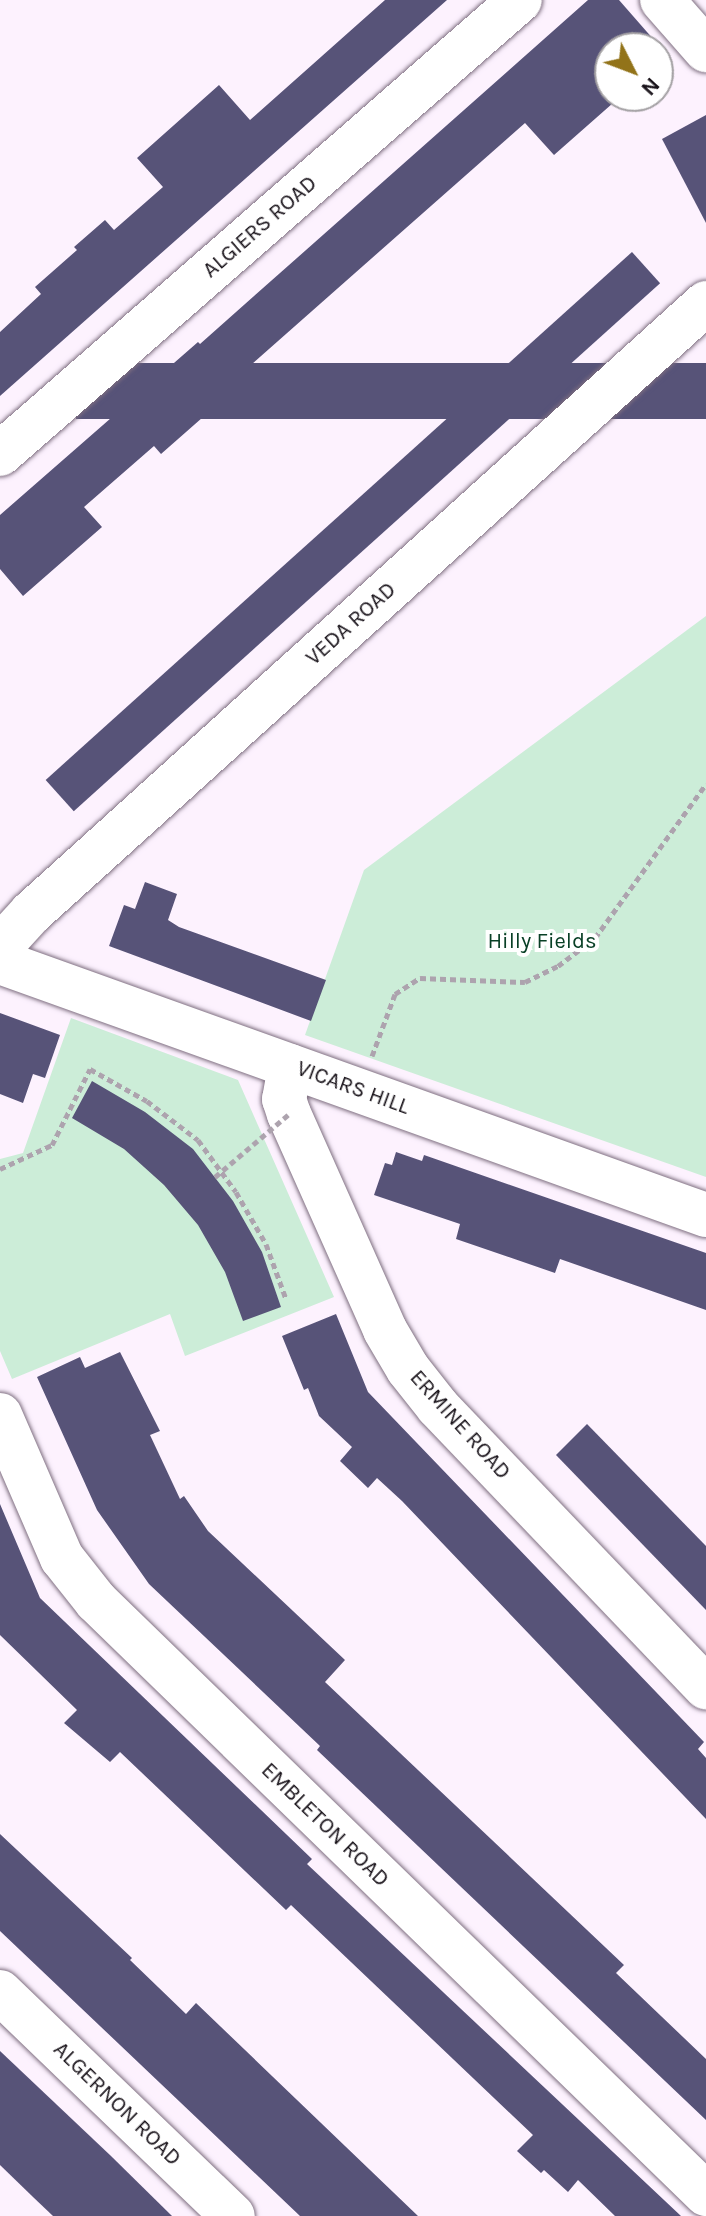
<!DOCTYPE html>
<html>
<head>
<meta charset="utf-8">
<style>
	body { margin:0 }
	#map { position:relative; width:706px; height:2216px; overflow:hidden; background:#fdf2fe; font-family:Karla,sans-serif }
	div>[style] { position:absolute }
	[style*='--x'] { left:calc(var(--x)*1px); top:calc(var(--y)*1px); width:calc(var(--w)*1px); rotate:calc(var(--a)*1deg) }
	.green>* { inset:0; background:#ccedd8 }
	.building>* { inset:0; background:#575378; transform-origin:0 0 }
	.path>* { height:5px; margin-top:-2.5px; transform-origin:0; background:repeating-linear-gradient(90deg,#ada3ae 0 6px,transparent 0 10px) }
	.roads { filter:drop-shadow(0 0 2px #7f6f81) drop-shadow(0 0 2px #7f6f81) }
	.minor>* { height:44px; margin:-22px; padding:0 22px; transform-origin:22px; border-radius:22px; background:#fff }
	.path-bridge>* { height:5px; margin-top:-2.5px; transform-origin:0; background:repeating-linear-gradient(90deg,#ada3ae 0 6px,transparent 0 10px) }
	span { translate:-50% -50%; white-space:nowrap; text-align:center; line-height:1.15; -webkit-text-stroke:8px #fff; paint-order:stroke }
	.street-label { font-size:22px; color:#181219 }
	.park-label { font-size:22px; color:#094026 }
	.north { position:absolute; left:594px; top:32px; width:80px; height:80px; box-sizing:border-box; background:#fff; border:2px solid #a3a0a3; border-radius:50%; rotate:132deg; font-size:22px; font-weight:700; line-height:32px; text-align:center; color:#181219 }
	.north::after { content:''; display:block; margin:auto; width:28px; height:36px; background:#927319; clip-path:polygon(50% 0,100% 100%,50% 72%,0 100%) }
</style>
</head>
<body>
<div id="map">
	<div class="green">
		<i style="clip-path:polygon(706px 616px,706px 1177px,305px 1035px,364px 870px)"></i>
		<i style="clip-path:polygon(71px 1018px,238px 1080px,334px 1297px,185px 1356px,170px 1314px,12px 1379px,0 1351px,0 1159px,23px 1153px)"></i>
	</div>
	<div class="building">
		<i style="clip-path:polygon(385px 0,447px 0,0 396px,0 332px,41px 294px,35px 287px,77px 250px,74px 247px,105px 220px,114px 230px,163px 187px,137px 158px,219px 85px,250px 120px)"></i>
		<i style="clip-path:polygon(588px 0,619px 0,668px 56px,658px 64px,658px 48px,613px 48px,610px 42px,610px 96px,621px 96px,554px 155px,525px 123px,244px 371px,254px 383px,219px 403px,161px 454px,154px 446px,84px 507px,102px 527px,23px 596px,0 569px,0 515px,198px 342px,200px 344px)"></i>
		<i style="clip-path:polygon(706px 115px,706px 223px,662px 139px)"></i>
		<i style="left:632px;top:252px;width:42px;height:789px;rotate:48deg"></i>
		<i style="left:706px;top:363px;width:56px;height:630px;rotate:90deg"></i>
		<i style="clip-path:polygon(145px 882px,177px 894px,168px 920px,179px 927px,326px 980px,311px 1021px,109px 946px,124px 905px,135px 909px)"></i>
		<i style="clip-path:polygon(0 1013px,60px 1035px,45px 1078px,33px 1074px,23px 1103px,0 1094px)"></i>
		<i style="clip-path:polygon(92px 1081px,145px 1112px,193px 1149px,233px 1201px,262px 1252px,281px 1307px,243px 1321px,225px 1272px,198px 1225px,164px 1185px,124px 1149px,72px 1118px)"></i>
		<i style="clip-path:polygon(396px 1152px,422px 1161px,424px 1155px,706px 1253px,706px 1310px,560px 1259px,555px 1273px,456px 1239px,460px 1224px,374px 1195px,385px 1163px,392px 1165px)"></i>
		<i style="clip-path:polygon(336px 1314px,368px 1392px,704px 1742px,698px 1749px,706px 1758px,706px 1819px,402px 1501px,377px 1478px,368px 1488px,340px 1461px,352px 1447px,319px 1416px,308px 1388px,304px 1390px,282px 1336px)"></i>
		<i style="clip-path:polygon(120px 1352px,160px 1431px,150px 1435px,180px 1499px,184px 1496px,208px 1531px,345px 1660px,325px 1682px,624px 1965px,616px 1973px,706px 2059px,706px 2120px,317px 1750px,320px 1746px,149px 1584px,97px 1510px,37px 1377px,80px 1357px,85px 1368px)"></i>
		<i style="clip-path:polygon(587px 1424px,706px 1546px,706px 1610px,556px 1455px)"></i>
		<i style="clip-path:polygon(0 1504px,40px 1598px,312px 1859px,307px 1864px,681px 2216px,615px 2216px,578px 2180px,568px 2192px,544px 2170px,541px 2173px,517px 2151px,533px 2135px,291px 1905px,286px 1910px,120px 1752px,110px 1762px,64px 1723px,77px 1710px,0 1635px)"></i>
		<i style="clip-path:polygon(0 1834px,132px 1958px,130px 1960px,186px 2014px,196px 2003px,418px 2216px,300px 2216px,0 1931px)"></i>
		<i style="clip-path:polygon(0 2051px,111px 2156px,172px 2216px,53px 2216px,33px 2197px,0 2165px)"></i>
	</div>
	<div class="path">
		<i style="--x:372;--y:1056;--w:66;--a:-69.6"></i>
		<i style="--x:395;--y:994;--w:30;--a:-33"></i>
		<i style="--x:420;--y:978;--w:105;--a:2.2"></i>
		<i style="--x:525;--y:982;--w:37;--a:-26"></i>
		<i style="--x:558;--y:966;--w:46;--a:-37.1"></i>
		<i style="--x:595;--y:938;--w:190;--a:-54.2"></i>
		<i style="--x:0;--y:1169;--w:57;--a:-24.8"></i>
		<i style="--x:52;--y:1145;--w:85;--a:-63.4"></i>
		<i style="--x:90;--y:1069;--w:65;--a:29.3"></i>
		<i style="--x:147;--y:1101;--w:64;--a:37.4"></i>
		<i style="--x:198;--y:1140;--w:64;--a:53.8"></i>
		<i style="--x:236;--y:1192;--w:60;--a:60"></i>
		<i style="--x:266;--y:1244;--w:59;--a:70"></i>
	</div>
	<div class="roads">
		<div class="minor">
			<i style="--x:662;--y:0;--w:67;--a:48.7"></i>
			<i style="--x:0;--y:454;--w:690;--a:-41.12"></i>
			<i style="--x:0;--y:947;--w:46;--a:-47.6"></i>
			<i style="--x:31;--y:913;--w:910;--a:-42.1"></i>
			<i style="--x:0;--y:962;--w:750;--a:19.72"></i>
			<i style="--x:290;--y:1066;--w:34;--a:100"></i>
			<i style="--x:284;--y:1099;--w:16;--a:72"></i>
			<i style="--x:289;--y:1114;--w:236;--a:66"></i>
			<i style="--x:385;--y:1330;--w:45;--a:59.5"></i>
			<i style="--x:408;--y:1369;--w:48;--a:51.7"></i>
			<i style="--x:438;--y:1407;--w:388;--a:46.3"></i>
			<i style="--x:0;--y:1415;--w:156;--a:66.6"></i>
			<i style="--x:62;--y:1558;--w:55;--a:51.7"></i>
			<i style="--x:96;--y:1601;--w:851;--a:44.19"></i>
			<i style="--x:0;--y:1992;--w:323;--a:43.9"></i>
		</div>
	</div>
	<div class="path-bridge">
		<i style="--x:215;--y:1177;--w:97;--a:-40.4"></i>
	</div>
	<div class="street-label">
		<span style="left:260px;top:227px;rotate:-41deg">ALGIERS ROAD</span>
		<span style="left:351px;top:624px;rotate:-42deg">VEDA ROAD</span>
		<span style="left:353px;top:1088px;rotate:20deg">VICARS HILL</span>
		<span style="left:460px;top:1425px;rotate:48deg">ERMINE ROAD</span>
		<span style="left:325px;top:1825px;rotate:44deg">EMBLETON ROAD</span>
		<span style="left:117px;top:2104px;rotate:44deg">ALGERNON ROAD</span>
	</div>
	<div class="park-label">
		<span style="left:542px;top:942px">Hilly Fields</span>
	</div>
	<div class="north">N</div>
</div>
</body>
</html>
